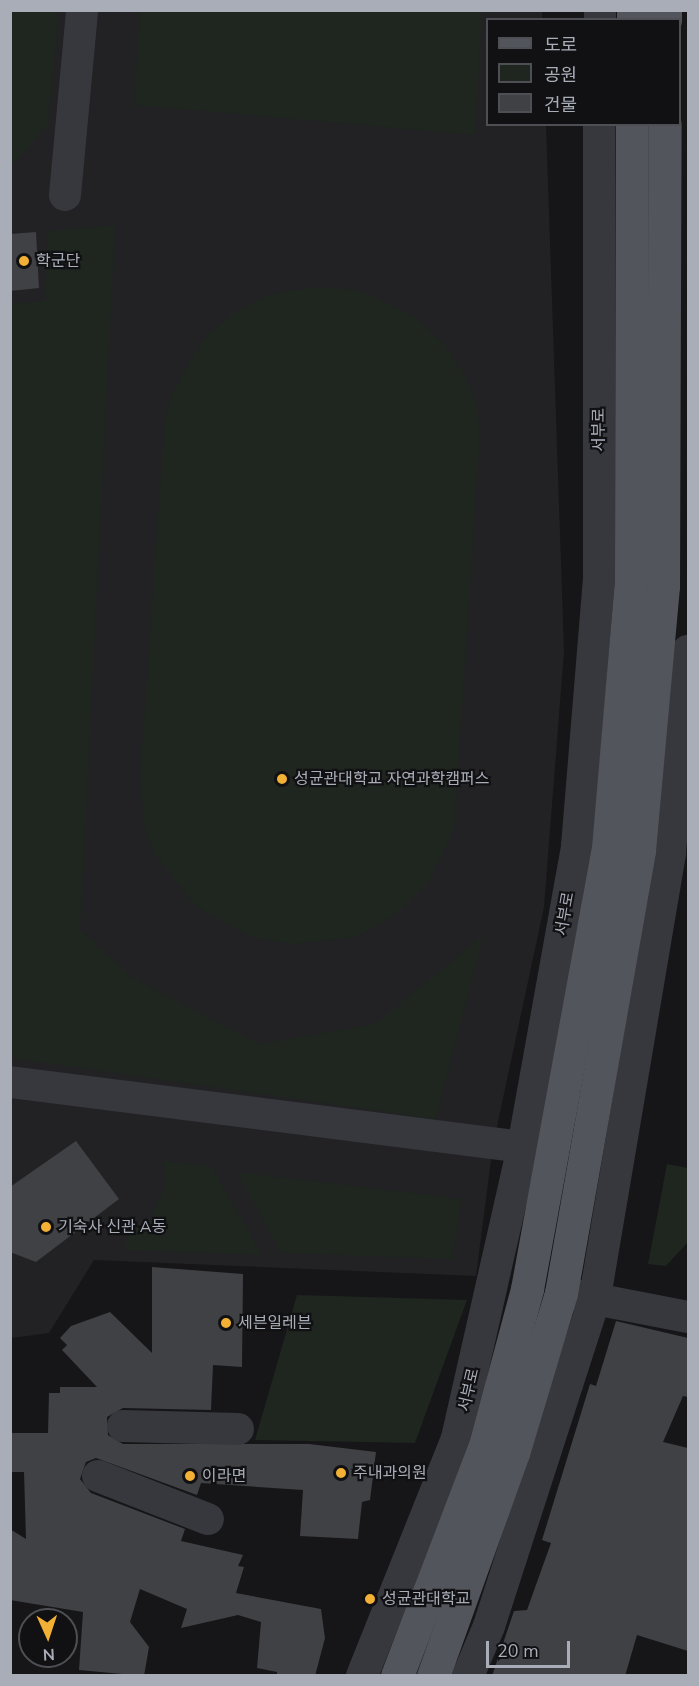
<!DOCTYPE html>
<html>
<head>
<meta charset="utf-8">
<style>
	body { margin:0 }
	#map { position:relative; width:699px; height:1686px; overflow:hidden; background:#161618; font-family:"Nunito Sans","Noto Sans KR",sans-serif }
	div>[style] { position:absolute }
	[style*='--x'] { left:calc(var(--x)*1px); top:calc(var(--y)*1px); width:calc(var(--w)*1px); rotate:calc(var(--a)*1deg) }
	.built>* { inset:0; background:#222225 }
	.green>* { inset:0; background:#1e261f }
	.building>* { inset:0; background:#404145 }
	.minor>* { height:32px; margin:-16px; padding:0 16px; transform-origin:16px; border-radius:16px; background:#37383d }
	.major>* { height:33px; margin:-16.5px; padding:0 16.5px; transform-origin:16.5px; border-radius:16.5px; background:#53555c }
	.dots>* { width:16px; height:16px; translate:-50% -50%; box-sizing:border-box; border:3px solid #111113; border-radius:50% }
	span { translate:-50% -50%; white-space:nowrap; text-align:center; line-height:1.15; -webkit-text-stroke:4.5px #111113; paint-order:stroke }
	.poi-label { font-size:16px; color:#a8adb8 }
	.left { translate:0 -50%; text-align:left }
	.street-label { font-size:16px; color:#a8adb8 }
	.frame { position:absolute; inset:0; border:12px solid #a8adb8; pointer-events:none }
	.legend { position:absolute; left:486px; top:18px; width:195px; height:108px; box-sizing:border-box; background:#111113; border:2px solid #4d4f55; margin:0; padding:8px 10px; list-style:none; font-size:18px; color:#a8adb8 }
	.legend li { display:flex; align-items:center; gap:12px; height:30px }
	.legend b { width:30px; border:2px solid #4d4f55 }
	.north { position:absolute; left:18px; top:1608px; width:60px; height:60px; box-sizing:border-box; background:#111113; border:2px solid #4d4f55; border-radius:50%; rotate:177deg; font-size:16px; font-weight:700; line-height:24px; text-align:center; color:#a8adb8 }
	.north::after { content:''; display:block; margin:auto; width:21px; height:27px; background:#f2b134; clip-path:polygon(50% 0,100% 100%,50% 72%,0 100%) }
	.scale { position:absolute; left:486px; top:1641px; width:84px; height:27px; box-sizing:border-box; border:3px solid #a8adb8; border-top:0; padding-left:8px; font-size:18px; line-height:21px; white-space:nowrap; color:#a8adb8; -webkit-text-stroke:4px #111113; paint-order:stroke }
</style>
</head>
<body>
<div id="map">
	<div class="built">
		<i style="clip-path:polygon(10px 11px,542px 11px,542px 19px,488px 20px,488px 124px,546px 125px,564px 651px,544px 907px,493px 1145px,476px 1276px,94px 1260px,49px 1333px,11px 1338px)"></i>
	</div>
	<div class="green">
		<i style="clip-path:polygon(11px 10px,59px 11px,48px 125px,11px 166px)"></i>
		<i style="clip-path:polygon(140px 11px,482px 11px,475px 135px,134px 105px)"></i>
		<i style="clip-path:polygon(115px 225px,80px 930px,133px 978px,259px 1044px,375px 1024px,483px 936px,436px 1119px,11px 1058px,11px 304px,45px 301px,48px 231px)"></i>
		<i style="clip-path:polygon(314px 287px,358px 290px,415px 317px,443px 343px,464px 374px,476px 402px,480px 431px,454px 830px,428px 882px,396px 914px,357px 937px,291px 944px,251px 937px,194px 905px,153px 851px,145px 830px,140px 778px,165px 415px,172px 393px,203px 340px,231px 315px,268px 295px)"></i>
		<i style="clip-path:polygon(164px 1161px,211px 1166px,262px 1255px,125px 1250px,129px 1231px,148px 1224px,165px 1187px)"></i>
		<i style="clip-path:polygon(667px 1164px,688px 1168px,688px 1242px,666px 1266px,648px 1264px)"></i>
		<i style="clip-path:polygon(237px 1172px,462px 1199px,452px 1259px,281px 1253px)"></i>
		<i style="clip-path:polygon(297px 1295px,467px 1300px,415px 1443px,255px 1440px)"></i>
	</div>
	<div class="building">
		<i style="clip-path:polygon(36px 232px,39px 288px,10px 291px,10px 234px)"></i>
		<i style="clip-path:polygon(76px 1141px,119px 1199px,36px 1262px,10px 1252px,10px 1187px)"></i>
		<i style="clip-path:polygon(152px 1267px,243px 1274px,242px 1367px,213px 1365px,211px 1410px,123px 1408px,107px 1417px,108px 1435px,123px 1444px,309px 1444px,376px 1452px,370px 1500px,362px 1502px,358px 1539px,300px 1536px,303px 1490px,201px 1483px,197px 1495px,96px 1458px,86px 1462px,80px 1479px,91px 1493px,185px 1529px,181px 1541px,243px 1555px,238px 1566px,244px 1567px,236px 1593px,321px 1609px,325px 1638px,315px 1676px,277px 1676px,277px 1672px,257px 1668px,261px 1622px,238px 1615px,181px 1628px,187px 1609px,140px 1589px,130px 1622px,149px 1647px,144px 1676px,79px 1670px,83px 1612px,10px 1600px,10px 1529px,26px 1539px,24px 1472px,11px 1472px,11px 1433px,48px 1433px,49px 1393px,60px 1393px,60px 1387px,97px 1387px,62px 1350px,67px 1345px,60px 1338px,71px 1326px,110px 1312px,152px 1353px)"></i>
		<i style="clip-path:polygon(616px 1321px,688px 1338px,688px 1397px,683px 1396px,663px 1442px,688px 1448px,688px 1651px,637px 1635px,625px 1676px,492px 1676px,514px 1611px,527px 1610px,551px 1543px,542px 1540px,590px 1384px,596px 1386px)"></i>
	</div>
	<div class="minor">
		<i style="--x:600;--y:20;--w:10;--a:-90"></i>
		<i style="--x:65;--y:195;--w:186;--a:-84.7"></i>
		<i style="--x:10;--y:1082;--w:517;--a:7.22"></i>
		<i style="--x:574;--y:1295;--w:116;--a:10.9"></i>
		<i style="--x:123;--y:1426;--w:115;--a:1.5"></i>
		<i style="--x:98;--y:1476;--w:118;--a:21.4"></i>
		<i style="--x:362;--y:1676;--w:256;--a:-68.2"></i>
		<i style="--x:457;--y:1438;--w:298;--a:-77.2"></i>
		<i style="--x:523;--y:1147;--w:306;--a:-79.8"></i>
		<i style="--x:577;--y:846;--w:270;--a:-85.3"></i>
		<i style="--x:599;--y:577;--w:453;--a:-90"></i>
		<i style="--x:468;--y:1676;--w:54;--a:-67.2"></i>
		<i style="--x:489;--y:1626;--w:346;--a:-72.1"></i>
		<i style="--x:595;--y:1297;--w:451;--a:-80.4"></i>
		<i style="--x:670;--y:852;--w:202;--a:-84.9"></i>
	</div>
	<div class="major">
		<i style="--x:633;--y:20;--w:10;--a:-90"></i>
		<i style="--x:665;--y:20;--w:10;--a:-90"></i>
		<i style="--x:397;--y:1676;--w:246;--a:-69.1"></i>
		<i style="--x:485;--y:1446;--w:163;--a:-75"></i>
		<i style="--x:527;--y:1289;--w:448;--a:-79.6"></i>
		<i style="--x:608;--y:848;--w:267;--a:-85.1"></i>
		<i style="--x:631;--y:582;--w:458;--a:-89.9"></i>
		<i style="--x:433;--y:1676;--w:237;--a:-70.3"></i>
		<i style="--x:513;--y:1453;--w:167;--a:-73.3"></i>
		<i style="--x:561;--y:1293;--w:450;--a:-80"></i>
		<i style="--x:639;--y:850;--w:265;--a:-84.8"></i>
		<i style="--x:663;--y:586;--w:462;--a:-89.8"></i>
	</div>
	<div class="dots">
		<i style="left:24px;top:261px;background:#f2b134"></i>
		<i style="left:282px;top:779px;background:#f2b134"></i>
		<i style="left:46px;top:1227px;background:#f2b134"></i>
		<i style="left:226px;top:1323px;background:#f2b134"></i>
		<i style="left:341px;top:1473px;background:#f2b134"></i>
		<i style="left:190px;top:1476px;background:#f2b134"></i>
		<i style="left:370px;top:1599px;background:#f2b134"></i>
	</div>
	<div class="poi-label">
		<span class="left" style="left:36px;top:261px">학군단</span>
		<span class="left" style="left:294px;top:779px">성균관대학교 자연과학캠퍼스</span>
		<span class="left" style="left:58px;top:1227px">기숙사 신관 A동</span>
		<span class="left" style="left:238px;top:1323px">세븐일레븐</span>
		<span class="left" style="left:353px;top:1473px">주내과의원</span>
		<span class="left" style="left:202px;top:1476px">이라면</span>
		<span class="left" style="left:382px;top:1599px">성균관대학교</span>
	</div>
	<div class="street-label">
		<span style="left:599px;top:430px;rotate:-90deg">서부로</span>
		<span style="left:565px;top:914px;rotate:-80deg">서부로</span>
		<span style="left:469px;top:1390px;rotate:-77deg">서부로</span>
	</div>
	<div class="frame"></div>
	<ul class="legend">
	<li><b style="height:8px;background:#53555c"></b>도로</li>
	<li><b style="height:16px;background:#1e261f"></b>공원</li>
	<li><b style="height:16px;background:#404145"></b>건물</li>
	</ul>
	<div class="north">N</div>
	<div class="scale">20 m</div>
</div>
</body>
</html>
